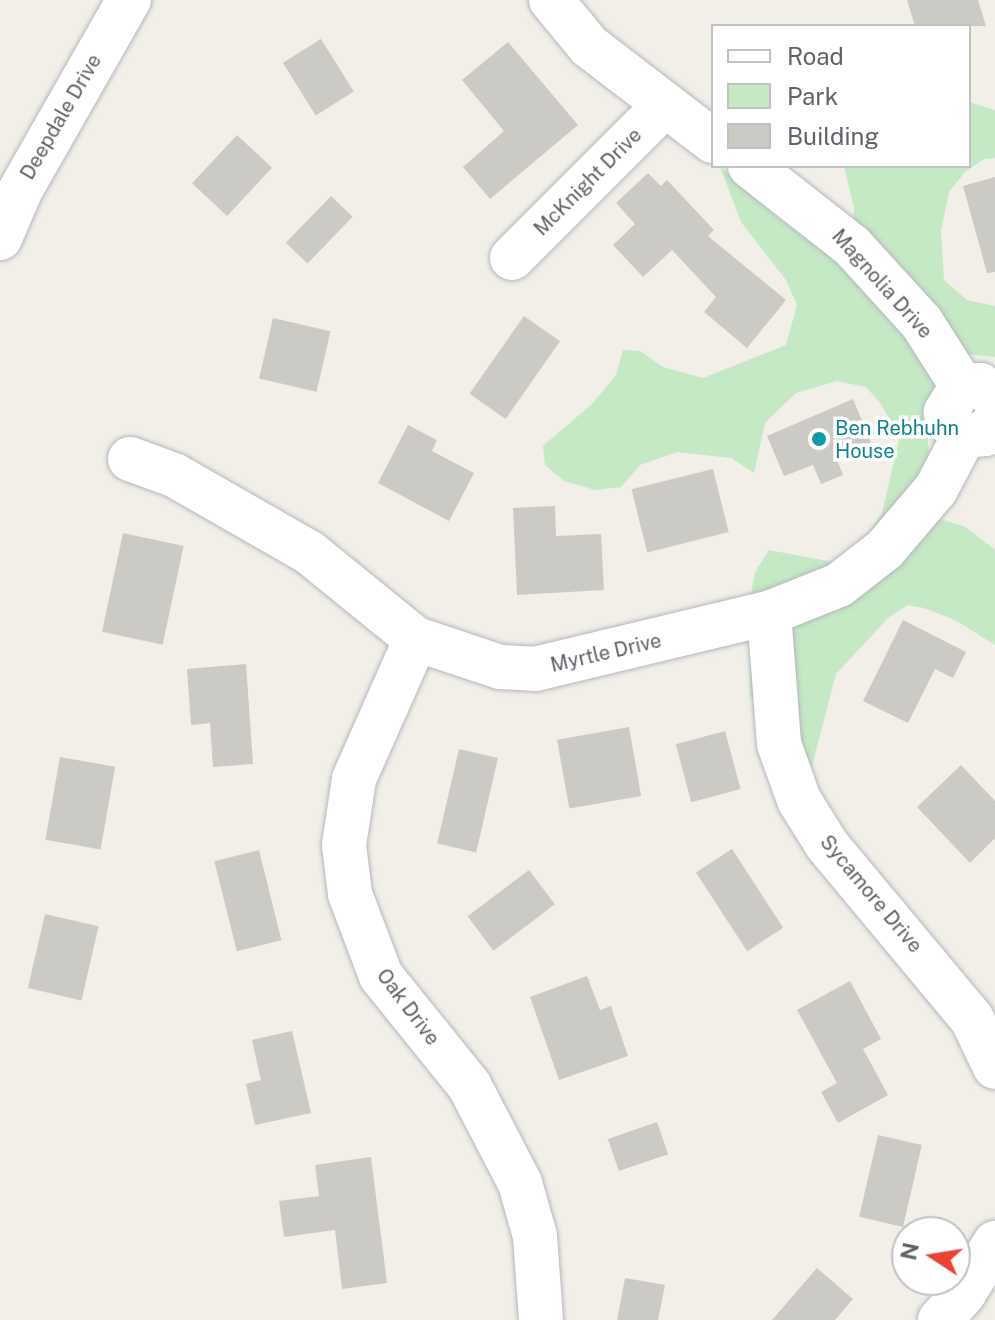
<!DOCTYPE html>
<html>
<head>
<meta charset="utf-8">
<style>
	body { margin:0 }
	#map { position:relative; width:995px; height:1320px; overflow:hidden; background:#f1efe8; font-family:"Public Sans",sans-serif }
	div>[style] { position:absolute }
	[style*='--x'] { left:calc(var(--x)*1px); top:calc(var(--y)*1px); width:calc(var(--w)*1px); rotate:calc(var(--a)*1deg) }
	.green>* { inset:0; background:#c5e8c5 }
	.building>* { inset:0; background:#cccac5; transform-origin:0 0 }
	.roads { filter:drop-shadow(0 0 2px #b5b8bc) drop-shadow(0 0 2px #b5b8bc) }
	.minor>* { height:44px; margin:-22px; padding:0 22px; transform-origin:22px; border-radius:22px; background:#fff }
	.dots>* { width:22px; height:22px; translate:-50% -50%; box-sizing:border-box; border:4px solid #fff; border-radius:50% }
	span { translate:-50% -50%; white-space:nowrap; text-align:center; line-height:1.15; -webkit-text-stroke:7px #fff; paint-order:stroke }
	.street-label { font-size:20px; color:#5f6368 }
	.culture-label { font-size:20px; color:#0d838f }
	.left { translate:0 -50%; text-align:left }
	.legend { position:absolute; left:711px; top:24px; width:260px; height:144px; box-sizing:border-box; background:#fff; border:2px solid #bfc1c3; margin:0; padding:10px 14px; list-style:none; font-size:24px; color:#5f6368 }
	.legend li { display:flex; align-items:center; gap:16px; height:40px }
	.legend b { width:40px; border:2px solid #bfc1c3 }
	.north { position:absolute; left:891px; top:1216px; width:80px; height:80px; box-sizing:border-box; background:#fff; border:2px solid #bfc1c3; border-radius:50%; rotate:282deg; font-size:22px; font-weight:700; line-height:32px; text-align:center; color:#5f6368 }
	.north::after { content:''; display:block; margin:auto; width:28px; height:36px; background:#ea4335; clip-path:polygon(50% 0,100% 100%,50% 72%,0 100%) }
</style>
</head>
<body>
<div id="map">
	<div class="green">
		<i style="clip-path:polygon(969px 102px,995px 110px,995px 158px,984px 159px,965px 172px,949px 192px,941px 231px,944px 280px,967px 300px,995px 306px,995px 357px,966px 354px,927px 420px,929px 458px,939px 519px,964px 526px,995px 550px,995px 645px,957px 621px,924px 608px,908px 605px,889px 617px,836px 674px,812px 766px,769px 736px,750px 695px,750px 599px,755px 572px,769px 550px,833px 562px,855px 552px,882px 513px,900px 435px,880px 403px,866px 387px,837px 381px,796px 393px,765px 423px,754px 473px,731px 458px,677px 452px,640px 465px,621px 487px,595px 490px,564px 481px,545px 465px,543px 446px,593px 403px,616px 375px,623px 350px,640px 351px,663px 367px,703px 378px,786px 345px,797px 305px,786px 280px,741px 222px,720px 166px,778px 218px,830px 255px,852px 263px,854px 208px,844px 166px,969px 166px)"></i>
	</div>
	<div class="building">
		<i style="clip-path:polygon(907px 0,978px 0,986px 26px,915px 26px)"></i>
		<i style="left:321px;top:39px;width:62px;height:45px;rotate:58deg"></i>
		<i style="clip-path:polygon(508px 42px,578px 125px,490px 199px,463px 167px,504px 131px,462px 80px)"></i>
		<i style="left:237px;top:135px;width:48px;height:66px;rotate:43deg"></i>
		<i style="clip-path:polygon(648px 173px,661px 186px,667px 180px,714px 230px,708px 236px,786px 300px,747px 348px,704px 312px,716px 297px,672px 250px,643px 277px,613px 245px,635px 224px,616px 203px)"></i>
		<i style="clip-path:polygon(995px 177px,995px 272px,987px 273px,963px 186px)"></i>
		<i style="left:331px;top:196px;width:30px;height:65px;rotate:44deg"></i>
		<i style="left:524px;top:316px;width:44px;height:95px;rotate:35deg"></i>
		<i style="left:273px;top:318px;width:59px;height:62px;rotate:13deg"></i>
		<i style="clip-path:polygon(853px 399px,871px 442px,836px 457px,843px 475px,821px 484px,813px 465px,784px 476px,767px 436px)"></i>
		<i style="clip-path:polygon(408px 425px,437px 440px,432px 451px,474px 473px,449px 521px,378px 483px)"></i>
		<i style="left:713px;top:469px;width:65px;height:84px;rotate:76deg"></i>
		<i style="clip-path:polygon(555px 506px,556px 536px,601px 534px,604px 590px,517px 595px,513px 508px)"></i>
		<i style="left:123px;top:533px;width:62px;height:101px;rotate:12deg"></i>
		<i style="clip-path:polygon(903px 620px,966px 652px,953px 678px,935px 669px,908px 723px,863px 701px)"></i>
		<i style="clip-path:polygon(246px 664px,253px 764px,213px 767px,210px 723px,191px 725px,187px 669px)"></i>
		<i style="left:629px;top:727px;width:70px;height:73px;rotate:80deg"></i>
		<i style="left:725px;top:731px;width:60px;height:51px;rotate:75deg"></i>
		<i style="left:459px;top:749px;width:40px;height:97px;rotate:13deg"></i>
		<i style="left:60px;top:757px;width:56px;height:84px;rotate:10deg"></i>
		<i style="clip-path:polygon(961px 765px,995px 801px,995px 838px,970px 863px,917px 807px)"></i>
		<i style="left:732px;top:849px;width:94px;height:43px;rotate:57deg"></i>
		<i style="left:259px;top:850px;width:93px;height:46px;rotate:76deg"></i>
		<i style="left:529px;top:870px;width:43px;height:77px;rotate:53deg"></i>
		<i style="left:45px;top:914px;width:55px;height:76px;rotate:13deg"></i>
		<i style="clip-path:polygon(587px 976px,600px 1010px,611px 1006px,628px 1056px,559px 1080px,530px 997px)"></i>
		<i style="clip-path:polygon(850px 981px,881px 1039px,863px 1049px,888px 1095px,838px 1123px,821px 1092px,837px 1083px,797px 1010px)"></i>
		<i style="clip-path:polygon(292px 1031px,311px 1113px,255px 1125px,246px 1084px,261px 1080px,252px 1040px)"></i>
		<i style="left:657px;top:1122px;width:34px;height:52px;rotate:71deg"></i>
		<i style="left:878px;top:1135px;width:45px;height:84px;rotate:13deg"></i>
		<i style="clip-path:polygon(371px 1157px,387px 1283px,342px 1289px,335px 1230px,284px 1237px,279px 1201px,319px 1196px,315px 1165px)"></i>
		<i style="clip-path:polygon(817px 1268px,853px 1299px,835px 1320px,772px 1320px)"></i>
		<i style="clip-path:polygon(625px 1278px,665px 1285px,658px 1320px,617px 1320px)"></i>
	</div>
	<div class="roads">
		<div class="minor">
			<i style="--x:551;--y:0;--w:60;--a:50.4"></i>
			<i style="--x:589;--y:46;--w:156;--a:37.5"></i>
			<i style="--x:750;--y:166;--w:130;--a:38.1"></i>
			<i style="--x:852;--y:246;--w:104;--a:47.7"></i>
			<i style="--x:922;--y:323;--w:75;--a:57.6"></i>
			<i style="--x:0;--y:238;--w:53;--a:-66.8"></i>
			<i style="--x:21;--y:189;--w:218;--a:-60.3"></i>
			<i style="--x:512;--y:258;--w:215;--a:-45"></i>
			<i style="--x:995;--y:398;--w:20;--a:-139"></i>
			<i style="--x:980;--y:385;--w:18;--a:177"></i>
			<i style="--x:962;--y:386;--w:31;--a:122"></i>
			<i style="--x:946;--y:412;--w:10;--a:73"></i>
			<i style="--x:949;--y:422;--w:21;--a:43"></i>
			<i style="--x:964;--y:436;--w:21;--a:-5"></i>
			<i style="--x:985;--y:434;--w:17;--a:-54"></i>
			<i style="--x:130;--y:459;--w:47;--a:20"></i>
			<i style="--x:174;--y:475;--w:157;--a:29.8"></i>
			<i style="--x:310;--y:553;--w:136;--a:39.1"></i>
			<i style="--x:416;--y:639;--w:89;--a:18.4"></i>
			<i style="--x:500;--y:667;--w:35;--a:3"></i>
			<i style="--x:535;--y:669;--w:241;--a:-13.5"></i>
			<i style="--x:769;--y:613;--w:75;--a:-21.8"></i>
			<i style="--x:839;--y:585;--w:58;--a:-38"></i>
			<i style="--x:885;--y:549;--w:79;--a:-49.6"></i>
			<i style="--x:936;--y:489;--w:60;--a:-62.2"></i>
			<i style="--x:769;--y:613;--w:131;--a:85.6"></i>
			<i style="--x:779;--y:744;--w:59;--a:70.3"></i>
			<i style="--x:799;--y:800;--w:53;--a:58.1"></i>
			<i style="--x:827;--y:845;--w:226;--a:50.2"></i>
			<i style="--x:972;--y:1019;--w:53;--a:64.4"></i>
			<i style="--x:416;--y:639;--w:153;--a:113.9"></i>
			<i style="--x:354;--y:779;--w:67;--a:98.6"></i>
			<i style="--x:344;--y:845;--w:49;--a:83"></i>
			<i style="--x:350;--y:894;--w:88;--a:69.3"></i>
			<i style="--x:381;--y:976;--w:140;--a:51.1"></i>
			<i style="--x:469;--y:1085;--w:110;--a:62.5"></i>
			<i style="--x:520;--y:1183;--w:55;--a:74.2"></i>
			<i style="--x:535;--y:1236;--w:84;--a:85.9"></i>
			<i style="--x:940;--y:1320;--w:36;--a:-48"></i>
			<i style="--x:964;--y:1293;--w:59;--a:-58.2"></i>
		</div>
	</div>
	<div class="dots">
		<i style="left:819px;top:439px;background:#0f9aa8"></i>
	</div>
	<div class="street-label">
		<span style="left:61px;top:117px;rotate:-60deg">Deepdale Drive</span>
		<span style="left:588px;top:182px;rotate:-45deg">McKnight Drive</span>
		<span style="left:882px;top:284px;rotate:48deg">Magnolia Drive</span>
		<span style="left:606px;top:653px;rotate:-13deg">Myrtle Drive</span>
		<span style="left:871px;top:894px;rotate:50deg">Sycamore Drive</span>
		<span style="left:408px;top:1007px;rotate:53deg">Oak Drive</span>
	</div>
	<div class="culture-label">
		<span class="left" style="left:835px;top:440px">Ben Rebhuhn<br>House</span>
	</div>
	<ul class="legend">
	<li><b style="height:10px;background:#fff"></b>Road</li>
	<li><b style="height:22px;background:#c5e8c5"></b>Park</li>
	<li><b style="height:22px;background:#cccac5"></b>Building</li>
	</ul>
	<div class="north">N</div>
</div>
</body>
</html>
